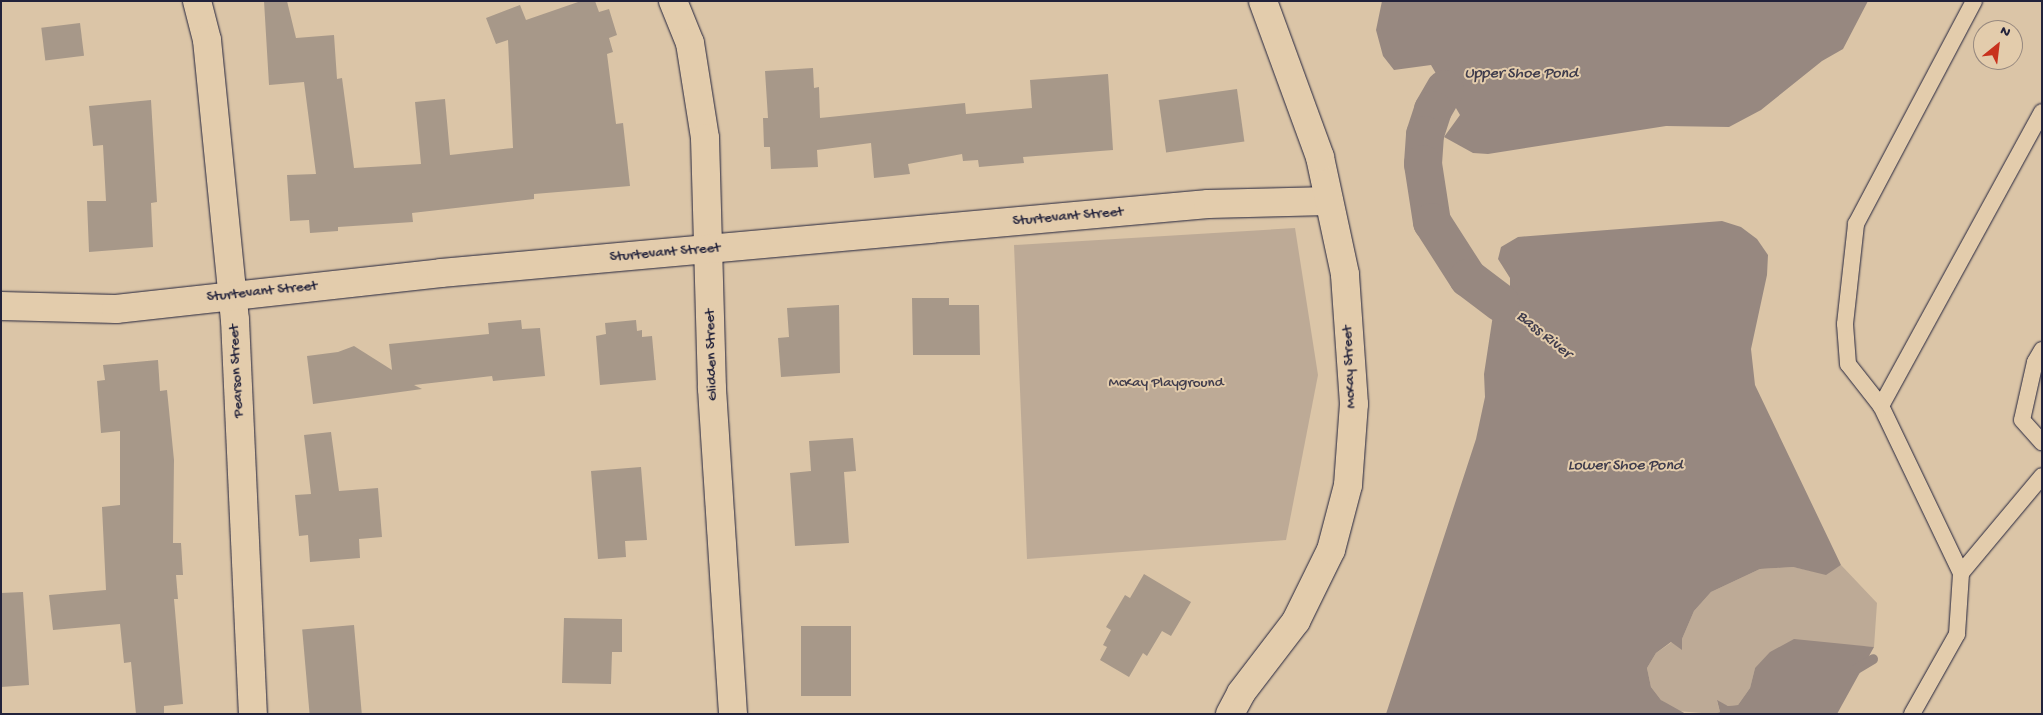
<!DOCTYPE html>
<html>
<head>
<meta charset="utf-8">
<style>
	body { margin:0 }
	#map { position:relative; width:2043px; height:715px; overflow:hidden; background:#dbc5a7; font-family:"Gochi Hand",sans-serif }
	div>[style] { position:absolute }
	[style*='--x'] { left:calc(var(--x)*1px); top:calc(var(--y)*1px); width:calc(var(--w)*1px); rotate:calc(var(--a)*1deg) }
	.green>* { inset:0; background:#bdaa96 }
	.water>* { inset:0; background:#978880 }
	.stream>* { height:10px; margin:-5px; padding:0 5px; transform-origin:5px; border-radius:5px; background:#978880 }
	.canal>* { height:38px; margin:-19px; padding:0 19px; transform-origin:19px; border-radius:19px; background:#978880 }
	.building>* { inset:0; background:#a79889; transform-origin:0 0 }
	.roads { filter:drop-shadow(0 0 1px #22223b) drop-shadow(0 0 1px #22223b) }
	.lane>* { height:16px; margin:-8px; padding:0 8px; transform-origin:8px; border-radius:8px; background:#e3ccac }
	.street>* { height:28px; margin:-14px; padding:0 14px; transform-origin:14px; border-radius:14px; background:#e3ccac }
	.secondary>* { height:28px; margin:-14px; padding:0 14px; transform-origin:14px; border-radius:14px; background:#e3ccac }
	span { translate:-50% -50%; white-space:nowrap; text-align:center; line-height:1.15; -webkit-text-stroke:4px #e3ccac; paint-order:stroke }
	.street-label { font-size:15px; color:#22223b }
	.park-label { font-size:15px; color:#413d4d }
	.water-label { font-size:16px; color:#3f3c4c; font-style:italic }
	.frame { position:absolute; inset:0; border:2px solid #22223b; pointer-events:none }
	.north { position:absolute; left:1973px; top:20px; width:50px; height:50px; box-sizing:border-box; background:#e3ccac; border:1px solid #96887f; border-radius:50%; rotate:29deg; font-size:14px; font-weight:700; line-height:20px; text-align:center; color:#22223b }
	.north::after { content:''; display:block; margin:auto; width:18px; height:22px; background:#c8321e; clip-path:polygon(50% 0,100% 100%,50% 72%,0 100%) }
</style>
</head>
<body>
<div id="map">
	<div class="green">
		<i style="clip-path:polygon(1295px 228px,1318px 375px,1286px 540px,1027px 559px,1014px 245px)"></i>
		<i style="clip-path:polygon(1841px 565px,1877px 603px,1874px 647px,1845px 645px,1755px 668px,1750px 688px,1738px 705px,1728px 706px,1717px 701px,1720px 712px,1714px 714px,1677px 711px,1661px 700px,1651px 687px,1647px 668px,1656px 653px,1672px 642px,1682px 649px,1682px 639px,1694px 611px,1711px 592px,1760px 569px,1793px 567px,1826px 574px)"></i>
	</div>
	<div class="water">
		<i style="clip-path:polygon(1382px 1px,1868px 1px,1843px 49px,1822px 61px,1761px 110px,1729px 127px,1666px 126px,1488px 154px,1473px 153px,1444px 137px,1460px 115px,1431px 65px,1394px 70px,1383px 56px,1376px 30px)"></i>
		<i style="clip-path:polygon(1722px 221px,1741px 227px,1757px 239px,1768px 255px,1767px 275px,1751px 349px,1755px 385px,1841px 565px,1826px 575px,1793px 567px,1760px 569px,1711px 592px,1694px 611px,1682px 639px,1682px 650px,1671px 642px,1656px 653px,1647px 668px,1651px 687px,1661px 700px,1686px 714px,1386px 714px,1476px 439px,1485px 397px,1484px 374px,1493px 315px,1510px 292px,1510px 278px,1498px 259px,1501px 247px,1518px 237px)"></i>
		<i style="clip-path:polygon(1794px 639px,1874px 647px,1837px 714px,1714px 714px,1720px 712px,1717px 700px,1728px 706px,1738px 705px,1750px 688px,1755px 668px,1770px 652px)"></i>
	</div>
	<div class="stream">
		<i style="--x:1855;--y:670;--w:21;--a:-31"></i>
	</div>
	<div class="canal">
		<i style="--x:1445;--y:89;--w:24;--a:120"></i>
		<i style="--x:1433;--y:110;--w:26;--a:108"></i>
		<i style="--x:1425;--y:135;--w:29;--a:94"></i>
		<i style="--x:1423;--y:164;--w:59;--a:81.2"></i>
		<i style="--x:1432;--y:222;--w:67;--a:57.3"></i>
		<i style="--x:1468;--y:278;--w:41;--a:37.1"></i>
	</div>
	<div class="building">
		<i style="clip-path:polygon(264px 1px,287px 1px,296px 38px,334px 35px,337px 79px,342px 78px,354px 168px,421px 164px,415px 102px,445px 99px,450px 155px,513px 148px,508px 40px,496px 44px,486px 18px,520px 5px,526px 20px,581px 1px,595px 1px,599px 12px,609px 9px,617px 35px,609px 38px,613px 52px,607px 54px,616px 124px,623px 123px,630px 186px,534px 194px,534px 199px,412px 213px,413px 222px,338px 227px,338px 231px,310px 233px,309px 220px,290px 221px,287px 175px,316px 174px,304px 82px,269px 85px)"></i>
		<i style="left:80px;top:23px;width:33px;height:39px;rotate:83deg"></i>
		<i style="clip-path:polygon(813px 68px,814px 88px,819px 87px,820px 118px,965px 103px,966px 114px,1032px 108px,1030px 80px,1108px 74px,1113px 150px,1023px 157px,1024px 163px,979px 167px,978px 160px,963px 161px,962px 154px,908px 164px,910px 174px,874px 178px,871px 143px,817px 150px,818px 167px,771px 169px,770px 147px,764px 147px,763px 118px,768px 118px,765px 71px)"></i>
		<i style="left:1237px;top:89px;width:53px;height:79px;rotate:82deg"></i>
		<i style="clip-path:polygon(151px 100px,157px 202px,151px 203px,153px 247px,89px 252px,87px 201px,106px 201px,103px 145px,93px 146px,89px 106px)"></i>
		<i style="clip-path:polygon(912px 298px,949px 298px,949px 305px,979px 305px,980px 355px,913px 355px)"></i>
		<i style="clip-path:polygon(839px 305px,840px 373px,781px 377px,778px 338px,789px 337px,787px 308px)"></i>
		<i style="clip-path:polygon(521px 320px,522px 329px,540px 328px,545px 376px,493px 381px,492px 376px,414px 385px,422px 389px,313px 404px,307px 356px,338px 352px,354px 346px,392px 370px,389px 344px,489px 334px,488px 323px)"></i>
		<i style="clip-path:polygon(636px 320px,637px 331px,642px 330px,642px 337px,652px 336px,656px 380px,600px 385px,596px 336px,606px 334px,605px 323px)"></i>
		<i style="clip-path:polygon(158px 360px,160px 391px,167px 390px,174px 460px,173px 543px,181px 543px,183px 575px,176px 575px,178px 599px,174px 599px,183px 704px,164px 706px,164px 714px,136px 714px,131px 662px,124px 663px,120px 624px,53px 630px,49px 595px,106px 590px,102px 507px,120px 505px,120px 431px,101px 433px,97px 381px,105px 380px,103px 365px)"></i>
		<i style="clip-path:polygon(331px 432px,339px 491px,378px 488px,382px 537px,359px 539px,360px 558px,310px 562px,308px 535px,299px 536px,295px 495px,311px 494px,304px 435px)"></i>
		<i style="clip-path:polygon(853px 438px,856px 471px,844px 472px,849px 543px,795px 546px,790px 473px,811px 471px,809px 441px)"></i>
		<i style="clip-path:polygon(641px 467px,647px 540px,625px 541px,626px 557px,598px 559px,591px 471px)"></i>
		<i style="clip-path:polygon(1144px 574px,1191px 602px,1171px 636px,1162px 631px,1147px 656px,1143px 653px,1129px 677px,1100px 660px,1107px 647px,1103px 645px,1111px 630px,1106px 627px,1125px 595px,1130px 598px)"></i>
		<i style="clip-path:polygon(23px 592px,29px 685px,1px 687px,1px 593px)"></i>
		<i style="clip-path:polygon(564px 618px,622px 619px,622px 652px,612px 652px,611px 684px,562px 683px)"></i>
		<i style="left:354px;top:625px;width:89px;height:52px;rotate:85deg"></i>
		<i style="left:801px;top:626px;width:50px;height:70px"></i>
	</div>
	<div class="roads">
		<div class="lane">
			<i style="--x:2042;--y:350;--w:14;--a:120"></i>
			<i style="--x:2035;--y:362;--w:59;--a:102.6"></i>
			<i style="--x:2022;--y:420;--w:30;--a:48"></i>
			<i style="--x:1881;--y:406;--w:53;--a:-128.2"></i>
			<i style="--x:1848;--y:364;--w:40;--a:-94.3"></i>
			<i style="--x:1845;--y:324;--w:101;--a:-83.7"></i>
			<i style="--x:1856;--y:224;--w:252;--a:-62.1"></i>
			<i style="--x:1961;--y:573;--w:126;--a:-50.1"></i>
			<i style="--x:1912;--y:714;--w:92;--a:-60.6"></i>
			<i style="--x:1957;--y:634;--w:61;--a:-86.2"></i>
			<i style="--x:1961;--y:573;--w:185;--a:-115.6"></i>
			<i style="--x:1881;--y:406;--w:335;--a:-61.3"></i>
		</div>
		<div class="street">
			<i style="--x:197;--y:1;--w:40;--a:75.6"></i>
			<i style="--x:207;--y:40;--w:281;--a:84.3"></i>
			<i style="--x:235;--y:320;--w:394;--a:87.4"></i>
			<i style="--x:673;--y:1;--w:45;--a:68"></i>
			<i style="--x:690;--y:43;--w:96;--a:81"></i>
			<i style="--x:705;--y:138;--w:251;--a:88.4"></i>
			<i style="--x:712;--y:389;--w:326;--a:86.3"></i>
			<i style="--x:1;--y:306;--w:115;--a:1.5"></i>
			<i style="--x:116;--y:309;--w:327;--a:-6.3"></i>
			<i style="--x:441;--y:273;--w:770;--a:-5.14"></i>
			<i style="--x:1208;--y:204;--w:121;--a:-1.4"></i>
		</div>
		<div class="secondary">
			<i style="--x:1230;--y:714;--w:24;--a:-62"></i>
			<i style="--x:1241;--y:693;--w:91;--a:-52.6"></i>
			<i style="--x:1296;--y:621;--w:79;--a:-63.8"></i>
			<i style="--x:1331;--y:550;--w:67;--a:-75.3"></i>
			<i style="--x:1348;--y:485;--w:81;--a:-85.8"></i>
			<i style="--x:1354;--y:404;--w:130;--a:-94"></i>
			<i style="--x:1345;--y:274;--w:120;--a:-102.1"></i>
			<i style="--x:1320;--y:157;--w:166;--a:-110.1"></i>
		</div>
	</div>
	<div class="street-label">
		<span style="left:1068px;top:217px;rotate:-5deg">Sturtevant Street</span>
		<span style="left:665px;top:253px;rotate:-5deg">Sturtevant Street</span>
		<span style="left:262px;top:292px;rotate:-6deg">Sturtevant Street</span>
		<span style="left:712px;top:355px;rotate:-92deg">Glidden Street</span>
		<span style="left:1350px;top:367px;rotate:-93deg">McKay Street</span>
		<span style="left:237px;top:371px;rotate:-93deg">Pearson Street</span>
	</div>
	<div class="park-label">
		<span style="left:1166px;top:384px">McKay Playground</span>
	</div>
	<div class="water-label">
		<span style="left:1521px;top:75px">Upper Shoe Pond</span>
		<span style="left:1543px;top:336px;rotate:39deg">Bass River</span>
		<span style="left:1625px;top:467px">Lower Shoe Pond</span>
	</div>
	<div class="frame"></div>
	<div class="north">N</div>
</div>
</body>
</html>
